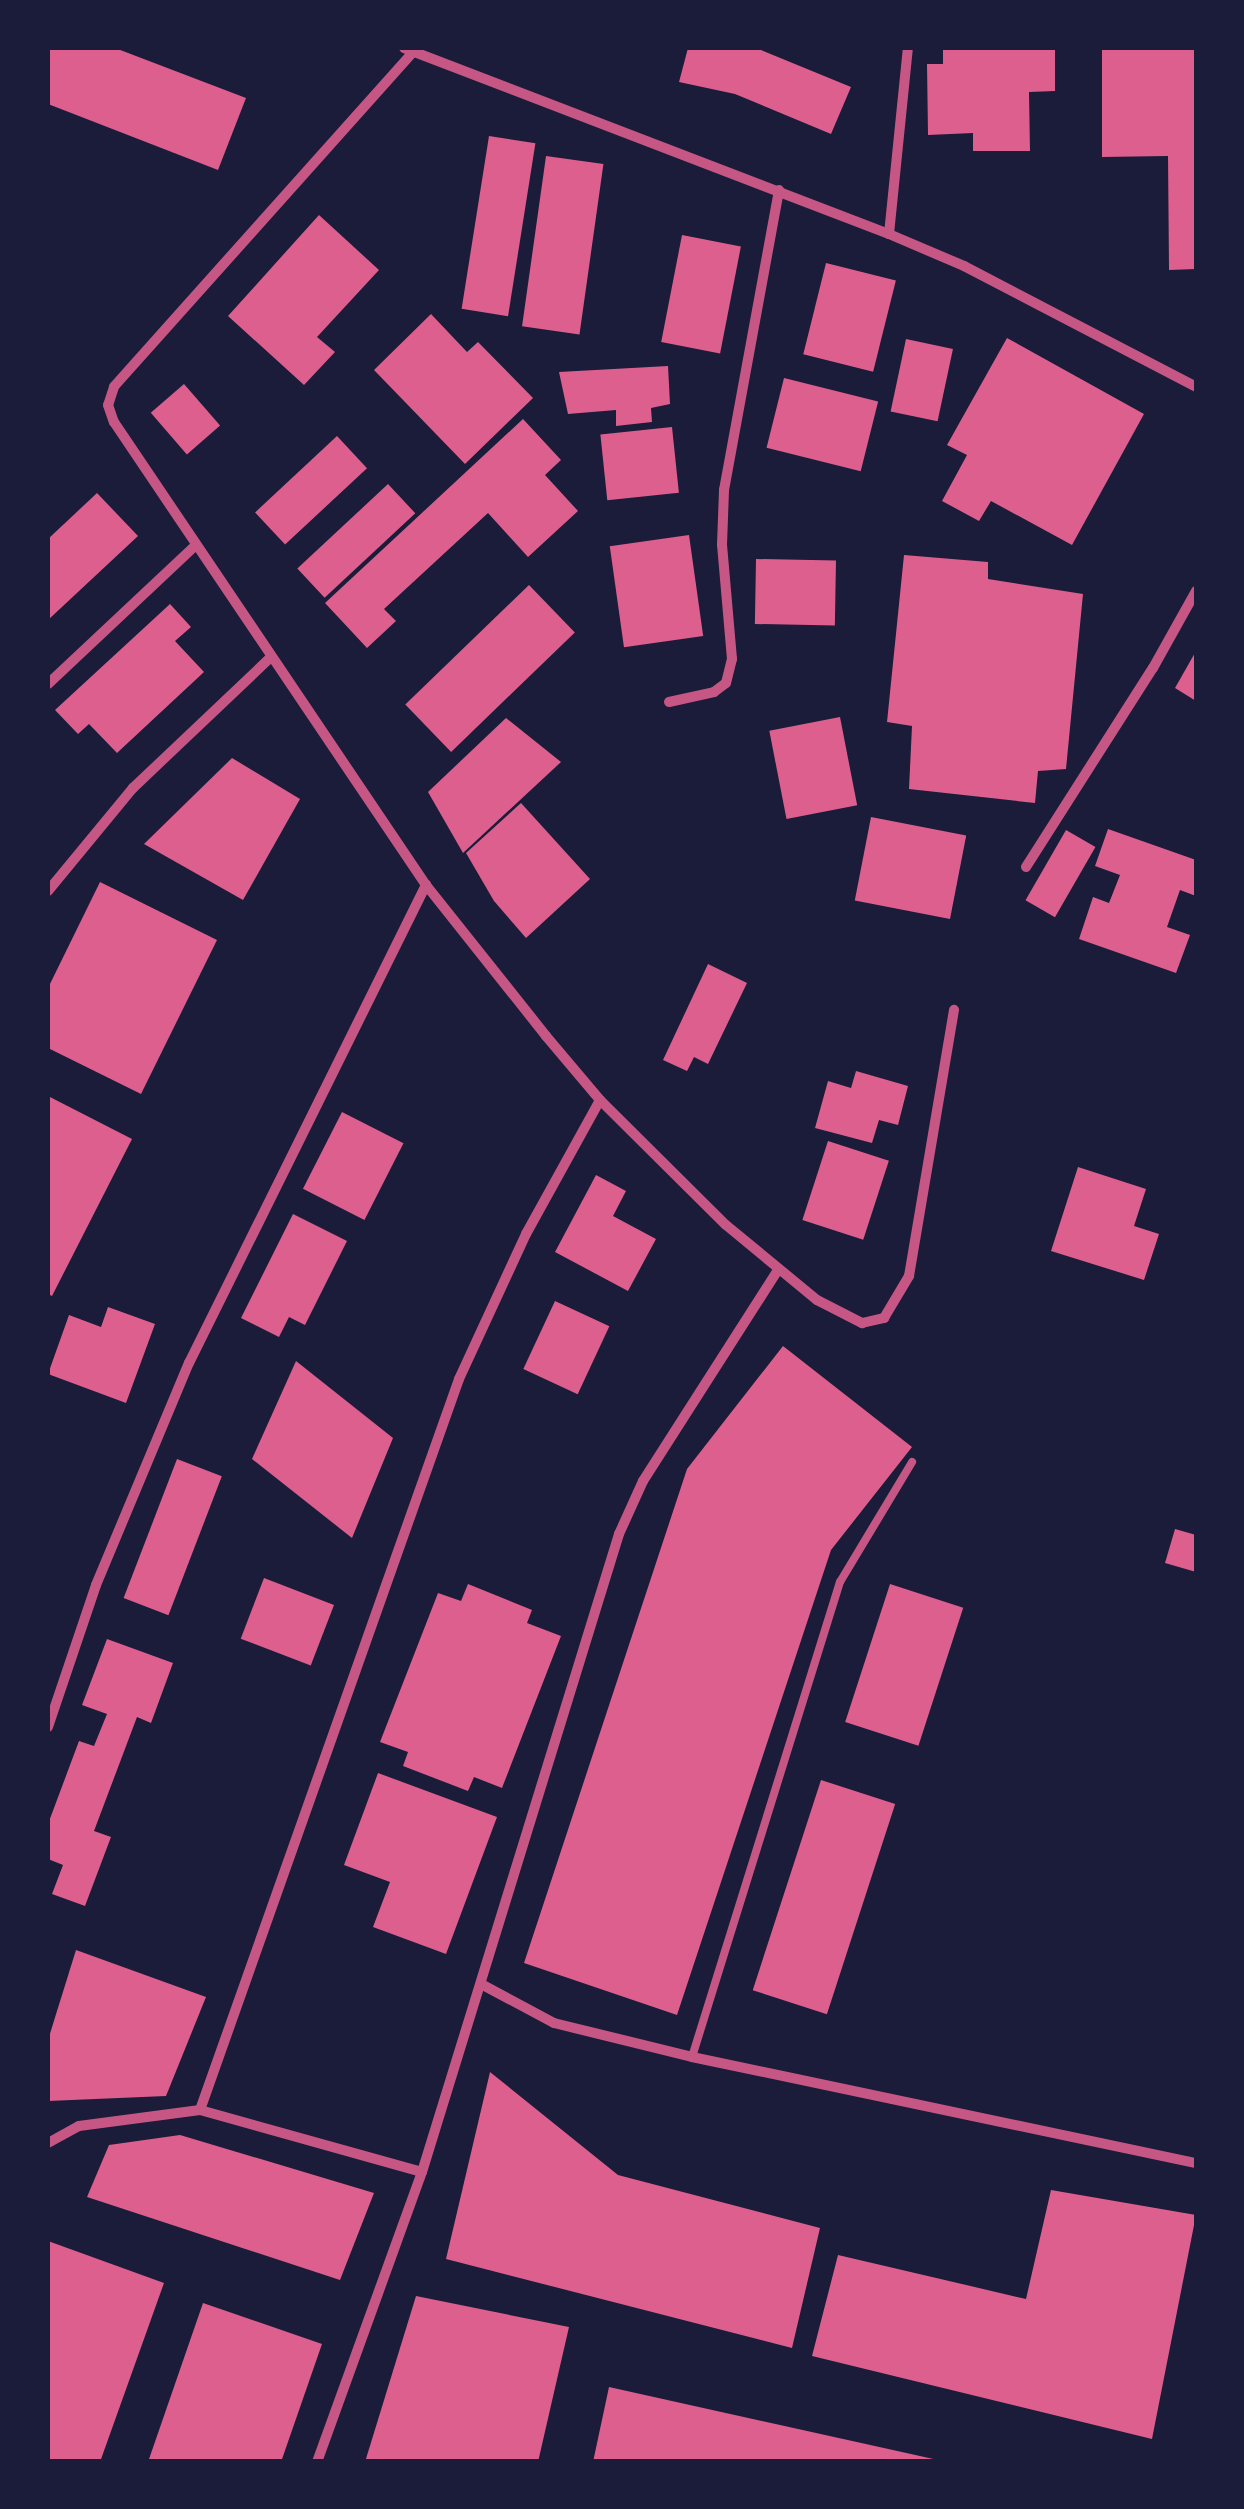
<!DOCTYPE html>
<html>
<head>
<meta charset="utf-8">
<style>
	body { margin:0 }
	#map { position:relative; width:1244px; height:2509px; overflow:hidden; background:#1b1b3a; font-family:Overpass,sans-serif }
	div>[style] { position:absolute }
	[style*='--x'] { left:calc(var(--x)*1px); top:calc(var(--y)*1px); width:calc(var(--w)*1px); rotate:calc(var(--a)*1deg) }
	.building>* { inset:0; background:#dd5f8e; transform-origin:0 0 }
	.service>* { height:8px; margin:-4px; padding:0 4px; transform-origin:4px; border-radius:4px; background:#c65784 }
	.minor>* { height:10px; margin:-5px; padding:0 5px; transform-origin:5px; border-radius:5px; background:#c65784 }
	span { translate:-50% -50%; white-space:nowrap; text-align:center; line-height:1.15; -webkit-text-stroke:10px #1b1b3a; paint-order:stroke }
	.frame { position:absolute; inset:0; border:50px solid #1b1b3a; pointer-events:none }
</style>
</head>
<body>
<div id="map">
	<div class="building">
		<i style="clip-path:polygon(48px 48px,115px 48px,246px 98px,218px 170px,48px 104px)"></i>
		<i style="clip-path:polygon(688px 48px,756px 48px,851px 87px,831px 134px,735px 94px,679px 82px)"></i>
		<i style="clip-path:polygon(943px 48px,1055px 48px,1055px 91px,1029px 92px,1030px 151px,973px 151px,973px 133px,928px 135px,927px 64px,943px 64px)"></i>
		<i style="clip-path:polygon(1102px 48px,1196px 48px,1196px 269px,1169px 270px,1168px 156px,1102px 157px)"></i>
		<i style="left:489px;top:136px;width:47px;height:175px;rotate:9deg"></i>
		<i style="left:546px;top:156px;width:58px;height:172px;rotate:8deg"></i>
		<i style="clip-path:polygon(319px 215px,379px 270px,317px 337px,335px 352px,304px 385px,228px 316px)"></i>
		<i style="left:682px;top:235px;width:60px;height:109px;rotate:11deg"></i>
		<i style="left:826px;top:263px;width:72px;height:94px;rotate:14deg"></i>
		<i style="clip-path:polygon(431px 314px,467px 352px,478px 342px,533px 398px,465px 464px,374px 370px)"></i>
		<i style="clip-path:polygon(1007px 338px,1144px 414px,1072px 545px,991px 501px,979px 521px,942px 501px,967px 455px,947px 445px)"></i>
		<i style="left:906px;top:339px;width:48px;height:74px;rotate:12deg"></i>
		<i style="clip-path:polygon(668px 366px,670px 404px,651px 408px,652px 422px,616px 426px,616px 410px,568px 414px,559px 372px)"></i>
		<i style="left:784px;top:378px;width:97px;height:72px;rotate:14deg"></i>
		<i style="left:184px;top:384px;width:55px;height:44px;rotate:49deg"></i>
		<i style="clip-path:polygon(523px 419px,561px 460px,545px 475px,578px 511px,528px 557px,488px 513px,384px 609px,396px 621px,367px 648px,325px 603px)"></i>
		<i style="left:672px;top:427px;width:66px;height:72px;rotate:84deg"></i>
		<i style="left:337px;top:436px;width:44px;height:112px;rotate:47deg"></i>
		<i style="left:388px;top:484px;width:40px;height:124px;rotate:47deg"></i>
		<i style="clip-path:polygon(97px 493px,138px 536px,48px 620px,48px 539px)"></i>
		<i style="left:689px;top:535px;width:102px;height:80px;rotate:82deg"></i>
		<i style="clip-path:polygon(904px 555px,988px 562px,988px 579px,1083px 594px,1066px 769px,1038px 771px,1035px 803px,909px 789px,912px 726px,887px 722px)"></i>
		<i style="left:756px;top:559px;width:80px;height:65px;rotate:1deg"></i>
		<i style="left:529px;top:585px;width:66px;height:172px;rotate:46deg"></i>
		<i style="clip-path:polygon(170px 604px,191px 627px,175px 641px,204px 672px,117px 753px,89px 724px,78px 734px,55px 710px)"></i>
		<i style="clip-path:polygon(1196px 651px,1196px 701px,1175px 688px)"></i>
		<i style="left:840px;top:717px;width:90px;height:72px;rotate:79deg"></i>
		<i style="clip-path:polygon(506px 718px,561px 762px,463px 853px,428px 792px)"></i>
		<i style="clip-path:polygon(232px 758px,300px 799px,243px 900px,144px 844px)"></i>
		<i style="clip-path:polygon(521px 803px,590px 879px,526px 938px,494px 901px,466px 853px)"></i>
		<i style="left:871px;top:817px;width:97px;height:85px;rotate:11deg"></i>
		<i style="clip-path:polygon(1108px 829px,1196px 860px,1196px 896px,1180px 890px,1167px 927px,1190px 935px,1176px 973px,1079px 939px,1093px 897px,1109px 903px,1120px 875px,1095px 866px)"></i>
		<i style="left:1066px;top:830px;width:34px;height:81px;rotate:30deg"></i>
		<i style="clip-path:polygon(100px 882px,217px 940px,141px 1094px,48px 1048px,48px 988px)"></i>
		<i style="clip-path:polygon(708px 964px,747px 983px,708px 1064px,694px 1057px,687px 1071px,663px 1060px)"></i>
		<i style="clip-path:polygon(856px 1071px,908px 1086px,898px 1125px,879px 1120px,872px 1143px,815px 1128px,828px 1081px,851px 1088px)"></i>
		<i style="clip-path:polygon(48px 1096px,132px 1139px,52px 1296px,48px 1294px)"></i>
		<i style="left:342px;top:1112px;width:69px;height:86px;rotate:27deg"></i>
		<i style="left:828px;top:1141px;width:64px;height:83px;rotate:18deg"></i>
		<i style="clip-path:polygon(1078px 1167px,1146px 1189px,1134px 1226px,1159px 1234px,1144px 1280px,1051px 1251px)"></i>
		<i style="clip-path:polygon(596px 1175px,626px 1191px,613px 1216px,656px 1239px,628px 1291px,555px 1252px)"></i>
		<i style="clip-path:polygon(293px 1214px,347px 1241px,305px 1325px,289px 1317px,279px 1337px,241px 1318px)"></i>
		<i style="left:555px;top:1301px;width:60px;height:75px;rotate:25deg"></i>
		<i style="clip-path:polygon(108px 1307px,155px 1324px,126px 1403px,48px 1374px,69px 1315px,101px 1327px)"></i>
		<i style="clip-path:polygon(783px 1346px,912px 1447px,831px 1550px,677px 2015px,524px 1963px,687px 1469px)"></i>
		<i style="clip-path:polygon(296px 1361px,393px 1438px,352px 1538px,252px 1459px)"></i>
		<i style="left:177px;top:1459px;width:48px;height:149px;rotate:21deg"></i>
		<i style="clip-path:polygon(1175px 1529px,1196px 1535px,1196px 1572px,1165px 1563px)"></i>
		<i style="left:264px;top:1578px;width:75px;height:65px;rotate:21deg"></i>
		<i style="clip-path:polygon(468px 1584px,532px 1610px,527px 1623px,561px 1636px,502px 1788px,474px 1777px,468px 1791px,403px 1766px,408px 1752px,380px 1742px,438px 1593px,461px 1601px)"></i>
		<i style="left:890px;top:1584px;width:77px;height:145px;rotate:18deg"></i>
		<i style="clip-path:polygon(107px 1639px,173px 1663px,151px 1723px,137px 1717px,94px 1831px,111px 1837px,85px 1906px,52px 1894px,63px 1865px,48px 1859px,48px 1824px,79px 1741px,94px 1746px,107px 1714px,82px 1705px)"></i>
		<i style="clip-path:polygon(378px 1773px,497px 1817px,446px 1954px,373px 1927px,390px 1882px,344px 1865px)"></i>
		<i style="left:821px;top:1780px;width:78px;height:221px;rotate:18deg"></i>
		<i style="clip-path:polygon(76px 1950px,206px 1997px,166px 2096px,48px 2101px,48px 2040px)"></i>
		<i style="clip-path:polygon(490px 2072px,618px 2175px,820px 2228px,792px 2348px,446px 2259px)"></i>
		<i style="clip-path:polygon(180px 2135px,374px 2193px,340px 2280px,87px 2197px,109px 2145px)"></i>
		<i style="clip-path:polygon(1051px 2190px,1196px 2215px,1152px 2439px,812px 2356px,838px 2255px,1026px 2299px)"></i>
		<i style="clip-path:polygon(48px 2241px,164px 2283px,100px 2462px,48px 2462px)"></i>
		<i style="clip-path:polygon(416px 2296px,569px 2327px,538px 2462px,365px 2462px)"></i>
		<i style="clip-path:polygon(203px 2303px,322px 2344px,281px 2462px,148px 2462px)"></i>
		<i style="clip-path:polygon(609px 2387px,938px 2460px,938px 2462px,593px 2462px)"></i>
	</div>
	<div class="service">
		<i style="--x:692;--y:2057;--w:498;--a:-72.7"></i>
		<i style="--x:840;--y:1582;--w:140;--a:-59"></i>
	</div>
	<div class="minor">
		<i style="--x:404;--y:48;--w:519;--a:20.98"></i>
		<i style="--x:889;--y:234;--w:82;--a:23.1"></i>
		<i style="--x:964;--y:266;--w:262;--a:27.5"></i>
		<i style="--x:414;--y:51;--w:450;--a:131.8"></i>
		<i style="--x:114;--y:387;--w:19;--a:108"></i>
		<i style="--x:108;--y:405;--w:18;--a:71"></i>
		<i style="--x:114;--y:422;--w:558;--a:56.03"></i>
		<i style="--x:426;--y:885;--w:193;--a:51.5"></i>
		<i style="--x:546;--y:1036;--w:84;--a:49.8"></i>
		<i style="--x:600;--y:1100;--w:177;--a:44.8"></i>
		<i style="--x:726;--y:1225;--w:118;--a:39.5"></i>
		<i style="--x:817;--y:1300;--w:51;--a:27.1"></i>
		<i style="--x:862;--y:1323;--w:23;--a:-13"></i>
		<i style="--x:884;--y:1318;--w:49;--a:-59.2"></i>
		<i style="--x:909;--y:1276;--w:270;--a:-80.4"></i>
		<i style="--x:889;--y:234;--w:187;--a:-84.2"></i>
		<i style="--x:48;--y:684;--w:202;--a:-43.2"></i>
		<i style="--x:669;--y:702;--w:46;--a:-12.5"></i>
		<i style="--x:714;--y:692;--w:15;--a:-37"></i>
		<i style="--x:726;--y:683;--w:25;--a:-76"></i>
		<i style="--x:732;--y:659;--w:114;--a:-95"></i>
		<i style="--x:722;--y:545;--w:55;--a:-87.9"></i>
		<i style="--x:724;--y:490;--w:305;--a:-79.6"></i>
		<i style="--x:1026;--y:867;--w:236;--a:-57.5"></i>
		<i style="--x:1153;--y:668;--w:88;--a:-60.8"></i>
		<i style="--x:48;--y:891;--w:134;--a:-50.5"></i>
		<i style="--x:133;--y:788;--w:190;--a:-43.5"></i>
		<i style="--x:48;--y:1727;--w:150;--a:-71.3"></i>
		<i style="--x:96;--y:1585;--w:241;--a:-67.3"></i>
		<i style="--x:189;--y:1363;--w:534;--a:-63.63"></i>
		<i style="--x:481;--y:1984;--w:83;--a:28.1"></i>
		<i style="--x:554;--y:2023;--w:142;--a:13.8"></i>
		<i style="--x:692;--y:2057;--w:515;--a:11.88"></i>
		<i style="--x:200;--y:2110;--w:776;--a:-70.49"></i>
		<i style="--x:459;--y:1379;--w:160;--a:-65.2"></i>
		<i style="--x:526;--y:1234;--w:153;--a:-61.1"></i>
		<i style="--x:48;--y:2143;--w:35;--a:-29"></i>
		<i style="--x:79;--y:2126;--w:122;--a:-7.5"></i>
		<i style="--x:200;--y:2110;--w:230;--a:15.6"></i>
		<i style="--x:317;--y:2462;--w:308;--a:-70.1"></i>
		<i style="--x:422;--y:2172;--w:668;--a:-72.84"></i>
		<i style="--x:619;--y:1534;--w:58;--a:-65.6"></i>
		<i style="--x:643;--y:1481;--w:250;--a:-57.4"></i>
	</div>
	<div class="frame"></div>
</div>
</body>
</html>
